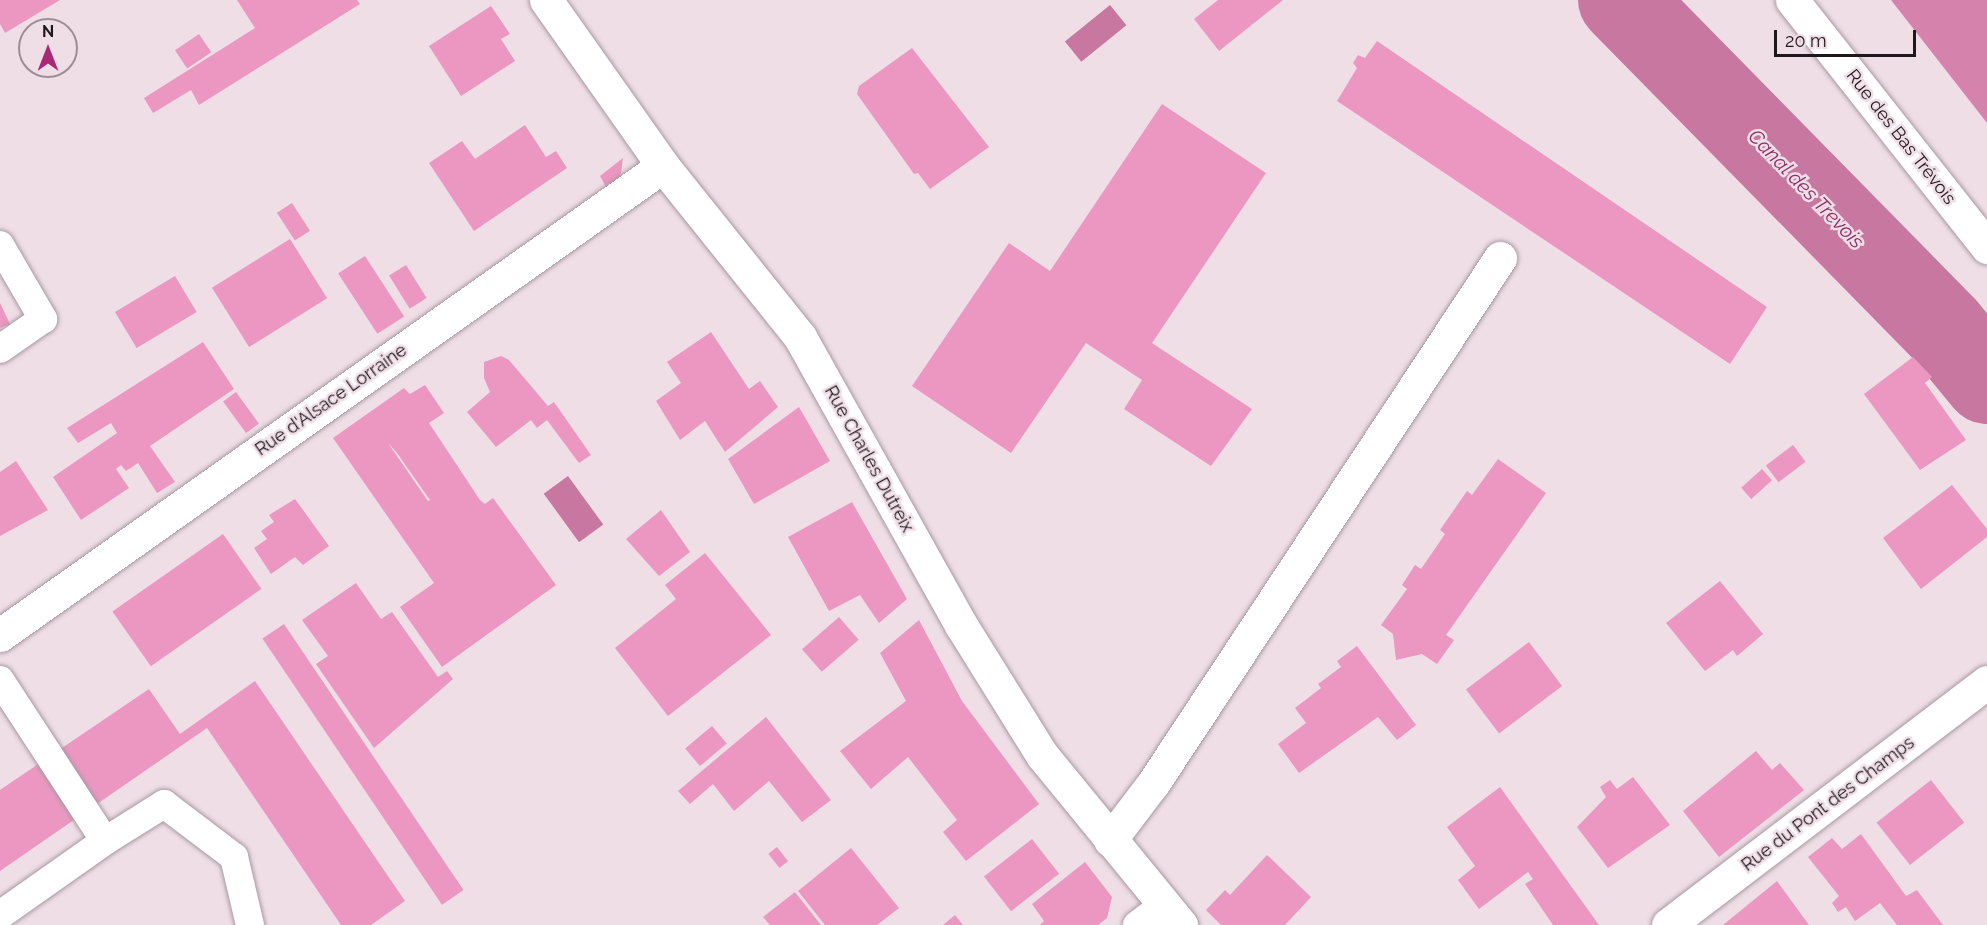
<!DOCTYPE html>
<html>
<head>
<meta charset="utf-8">
<style>
	body { margin:0 }
	#map { position:relative; width:1987px; height:925px; overflow:hidden; background:#efdee6; font-family:Raleway,sans-serif }
	div>[style] { position:absolute }
	[style*='--x'] { left:calc(var(--x)*1px); top:calc(var(--y)*1px); width:calc(var(--w)*1px); rotate:calc(var(--a)*1deg) }
	.forest>* { inset:0; background:#d582ad }
	.water>* { inset:0; background:#c877a1; transform-origin:0 0 }
	.river>* { height:86px; margin:-43px; padding:0 43px; transform-origin:43px; border-radius:43px; background:#c877a1 }
	.building>* { inset:0; background:#eb97c2; transform-origin:0 0 }
	.roads { filter:drop-shadow(0 0 2px #a899a0) drop-shadow(0 0 2px #a899a0) }
	.service>* { height:28px; margin:-14px; padding:0 14px; transform-origin:14px; border-radius:14px; background:#fff }
	.minor>* { height:33px; margin:-16.5px; padding:0 16.5px; transform-origin:16.5px; border-radius:16.5px; background:#fff }
	span { translate:-50% -50%; white-space:nowrap; text-align:center; line-height:1.15; -webkit-text-stroke:5px #efdee6; paint-order:stroke }
	.street-label { font-size:18px; color:#1e181b }
	.water-label { font-size:20px; color:#8d2d66; font-style:italic }
	.north { position:absolute; left:18px; top:18px; width:60px; height:60px; box-sizing:border-box; background:#efdee6; border:2px solid #9b8f95; border-radius:50%; rotate:0deg; font-size:16px; font-weight:700; line-height:24px; text-align:center; color:#1e181b }
	.north::after { content:''; display:block; margin:auto; width:21px; height:27px; background:#a92977; clip-path:polygon(50% 0,100% 100%,50% 72%,0 100%) }
	.scale { position:absolute; left:1774px; top:30px; width:142px; height:27px; box-sizing:border-box; border:3px solid #1e181b; border-top:0; padding-left:8px; font-size:18px; line-height:21px; white-space:nowrap; color:#1e181b; -webkit-text-stroke:4px #efdee6; paint-order:stroke }
</style>
</head>
<body>
<div id="map">
	<div class="forest">
		<i style="clip-path:polygon(1891px 0,1987px 0,1987px 123px)"></i>
	</div>
	<div class="water">
		<i style="left:1110px;top:5px;width:26px;height:58px;rotate:51deg"></i>
		<i style="left:568px;top:476px;width:60px;height:30px;rotate:54deg"></i>
	</div>
	<div class="river">
		<i style="--x:1621;--y:0;--w:462;--a:45.5"></i>
		<i style="--x:1945;--y:330;--w:66;--a:50.5"></i>
	</div>
	<div class="building">
		<i style="clip-path:polygon(0 0,60px 0,5px 33px,0 24px)"></i>
		<i style="clip-path:polygon(237px 0,357px 0,360px 4px,199px 105px,191px 90px,153px 113px,144px 98px,255px 28px)"></i>
		<i style="clip-path:polygon(1218px 0,1283px 0,1219px 51px,1194px 19px)"></i>
		<i style="clip-path:polygon(491px 6px,510px 34px,501px 39px,515px 61px,461px 96px,429px 46px)"></i>
		<i style="left:199px;top:34px;width:22px;height:29px;rotate:56deg"></i>
		<i style="clip-path:polygon(1377px 41px,1767px 307px,1730px 364px,1337px 101px,1357px 68px,1353px 63px,1358px 55px,1365px 58px)"></i>
		<i style="clip-path:polygon(912px 48px,989px 147px,930px 189px,918px 173px,914px 174px,857px 94px,859px 86px)"></i>
		<i style="clip-path:polygon(1162px 104px,1266px 173px,1152px 343px,1252px 409px,1211px 466px,1124px 409px,1142px 380px,1086px 343px,1011px 453px,912px 386px,1009px 243px,1050px 271px)"></i>
		<i style="clip-path:polygon(525px 125px,546px 157px,556px 151px,567px 168px,474px 231px,429px 163px,462px 141px,475px 159px)"></i>
		<i style="clip-path:polygon(623px 158px,620px 180px,607px 189px,600px 176px)"></i>
		<i style="left:292px;top:203px;width:33px;height:18px;rotate:57deg"></i>
		<i style="left:290px;top:239px;width:70px;height:92px;rotate:58deg"></i>
		<i style="left:365px;top:256px;width:72px;height:32px;rotate:57deg"></i>
		<i style="left:406px;top:265px;width:39px;height:20px;rotate:58deg"></i>
		<i style="left:175px;top:276px;width:42px;height:70px;rotate:59deg"></i>
		<i style="clip-path:polygon(0 303px,10px 324px,0 328px)"></i>
		<i style="clip-path:polygon(711px 332px,749px 389px,760px 381px,778px 407px,725px 452px,705px 421px,680px 440px,656px 401px,681px 383px,667px 362px)"></i>
		<i style="clip-path:polygon(203px 342px,234px 389px,150px 446px,175px 482px,157px 493px,138px 463px,126px 471px,121px 465px,116px 469px,129px 488px,81px 520px,53px 477px,117px 433px,111px 423px,78px 443px,67px 428px)"></i>
		<i style="clip-path:polygon(501px 356px,509px 360px,548px 406px,554px 402px,591px 455px,579px 463px,547px 420px,537px 428px,531px 420px,496px 447px,467px 412px,490px 392px,484px 378px,484px 362px)"></i>
		<i style="clip-path:polygon(1913px 357px,1932px 377px,1925px 383px,1966px 440px,1920px 470px,1864px 394px)"></i>
		<i style="clip-path:polygon(evenodd,425px 385px,444px 413px,429px 423px,480px 500px,485px 504px,493px 498px,556px 585px,442px 667px,400px 607px,434px 583px,333px 438px,404px 388px,410px 394px,425px 385px,388px 443px,397px 453px,430px 500px,428px 501px,388px 443px)"></i>
		<i style="left:236px;top:392px;width:39px;height:16px;rotate:54deg"></i>
		<i style="clip-path:polygon(799px 407px,830px 461px,754px 504px,728px 459px)"></i>
		<i style="left:1793px;top:445px;width:21px;height:34px;rotate:53deg"></i>
		<i style="clip-path:polygon(1498px 459px,1546px 493px,1446px 635px,1454px 640px,1437px 664px,1422px 654px,1396px 660px,1393px 634px,1381px 625px,1407px 589px,1402px 585px,1415px 565px,1421px 569px,1445px 534px,1440px 530px,1467px 491px,1472px 495px)"></i>
		<i style="clip-path:polygon(16px 461px,48px 510px,0 536px,0 472px)"></i>
		<i style="left:1762px;top:469px;width:15px;height:28px;rotate:48deg"></i>
		<i style="clip-path:polygon(1952px 485px,1987px 529px,1987px 537px,1921px 589px,1883px 538px)"></i>
		<i style="clip-path:polygon(295px 499px,329px 546px,303px 565px,295px 557px,271px 574px,254px 548px,267px 539px,261px 531px,274px 522px,269px 515px)"></i>
		<i style="clip-path:polygon(852px 502px,907px 599px,879px 623px,860px 595px,829px 611px,788px 537px)"></i>
		<i style="clip-path:polygon(661px 510px,690px 552px,659px 576px,626px 539px)"></i>
		<i style="left:223px;top:534px;width:67px;height:135px;rotate:55deg"></i>
		<i style="clip-path:polygon(705px 553px,771px 635px,668px 716px,615px 648px,676px 599px,665px 585px)"></i>
		<i style="clip-path:polygon(1720px 581px,1763px 634px,1737px 656px,1733px 650px,1705px 671px,1666px 623px)"></i>
		<i style="clip-path:polygon(356px 583px,381px 619px,392px 612px,438px 677px,447px 671px,453px 679px,374px 748px,316px 664px,328px 656px,302px 620px)"></i>
		<i style="left:839px;top:617px;width:30px;height:49px;rotate:49deg"></i>
		<i style="clip-path:polygon(919px 620px,962px 701px,1039px 804px,966px 861px,943px 832px,957px 820px,908px 757px,871px 789px,840px 751px,906px 701px,880px 653px)"></i>
		<i style="left:284px;top:624px;width:321px;height:26px;rotate:56deg"></i>
		<i style="left:1529px;top:642px;width:55px;height:79px;rotate:53deg"></i>
		<i style="clip-path:polygon(1357px 646px,1416px 725px,1397px 740px,1378px 717px,1299px 773px,1278px 744px,1306px 723px,1295px 708px,1321px 688px,1318px 684px,1341px 667px,1337px 661px)"></i>
		<i style="clip-path:polygon(255px 681px,405px 901px,371px 925px,341px 925px,207px 728px,0 871px,0 790px,149px 689px,180px 734px)"></i>
		<i style="clip-path:polygon(766px 717px,831px 800px,802px 822px,769px 781px,734px 811px,713px 784px,690px 804px,678px 791px)"></i>
		<i style="left:712px;top:726px;width:23px;height:35px;rotate:50deg"></i>
		<i style="clip-path:polygon(1756px 751px,1772px 770px,1780px 763px,1804px 790px,1719px 857px,1683px 811px)"></i>
		<i style="clip-path:polygon(1633px 777px,1670px 825px,1608px 868px,1577px 827px,1606px 797px,1600px 787px,1610px 780px,1617px 789px)"></i>
		<i style="left:1931px;top:780px;width:54px;height:69px;rotate:52deg"></i>
		<i style="clip-path:polygon(1500px 787px,1581px 900px,1599px 925px,1553px 925px,1525px 884px,1533px 879px,1528px 872px,1479px 909px,1458px 880px,1475px 866px,1447px 827px)"></i>
		<i style="clip-path:polygon(1861px 834px,1906px 896px,1917px 890px,1943px 925px,1897px 925px,1880px 903px,1855px 921px,1846px 907px,1838px 912px,1832px 903px,1839px 896px,1808px 857px,1832px 838px,1842px 849px)"></i>
		<i style="left:1032px;top:839px;width:44px;height:61px;rotate:52deg"></i>
		<i style="left:777px;top:847px;width:18px;height:11px;rotate:52deg"></i>
		<i style="clip-path:polygon(851px 848px,899px 908px,877px 925px,825px 925px,798px 891px)"></i>
		<i style="clip-path:polygon(1267px 855px,1311px 897px,1285px 925px,1221px 925px,1206px 910px,1225px 890px,1230px 895px)"></i>
		<i style="clip-path:polygon(1085px 862px,1112px 897px,1107px 918px,1098px 925px,1040px 925px,1044px 921px,1032px 904px)"></i>
		<i style="clip-path:polygon(1777px 881px,1809px 925px,1723px 925px)"></i>
		<i style="clip-path:polygon(795px 892px,821px 925px,770px 925px,763px 917px)"></i>
		<i style="clip-path:polygon(955px 915px,963px 925px,943px 925px)"></i>
	</div>
	<div class="roads">
		<div class="service">
			<i style="--x:0;--y:245;--w:86;--a:59.8"></i>
			<i style="--x:43;--y:319;--w:52;--a:145.1"></i>
			<i style="--x:0;--y:680;--w:192;--a:56.9"></i>
			<i style="--x:105;--y:841;--w:70;--a:-32.1"></i>
			<i style="--x:164;--y:804;--w:88;--a:37.1"></i>
			<i style="--x:234;--y:857;--w:70;--a:76.8"></i>
			<i style="--x:0;--y:915;--w:128;--a:-35.2"></i>
			<i style="--x:1137;--y:925;--w:31;--a:-37"></i>
		</div>
		<div class="minor">
			<i style="--x:546;--y:0;--w:203;--a:54.8"></i>
			<i style="--x:663;--y:166;--w:219;--a:51.3"></i>
			<i style="--x:800;--y:337;--w:330;--a:60.8"></i>
			<i style="--x:961;--y:625;--w:153;--a:58.1"></i>
			<i style="--x:1042;--y:755;--w:220;--a:50.7"></i>
			<i style="--x:1792;--y:0;--w:315;--a:51.7"></i>
			<i style="--x:0;--y:635;--w:812;--a:-35.28"></i>
			<i style="--x:1110;--y:840;--w:73;--a:-52.8"></i>
			<i style="--x:1154;--y:782;--w:628;--a:-56.56"></i>
			<i style="--x:1668;--y:925;--w:401;--a:-37.3"></i>
		</div>
	</div>
	<div class="street-label">
		<span style="left:1901px;top:137px;rotate:52deg">Rue des Bas Trévois</span>
		<span style="left:331px;top:400px;rotate:-35deg">Rue d'Alsace Lorraine</span>
		<span style="left:869px;top:459px;rotate:61deg">Rue Charles Dutreix</span>
		<span style="left:1828px;top:804px;rotate:-37deg">Rue du Pont des Champs</span>
	</div>
	<div class="water-label">
		<span style="left:1806px;top:189px;rotate:46deg">Canal des Trevois</span>
	</div>
	<div class="north">N</div>
	<div class="scale">20 m</div>
</div>
</body>
</html>
